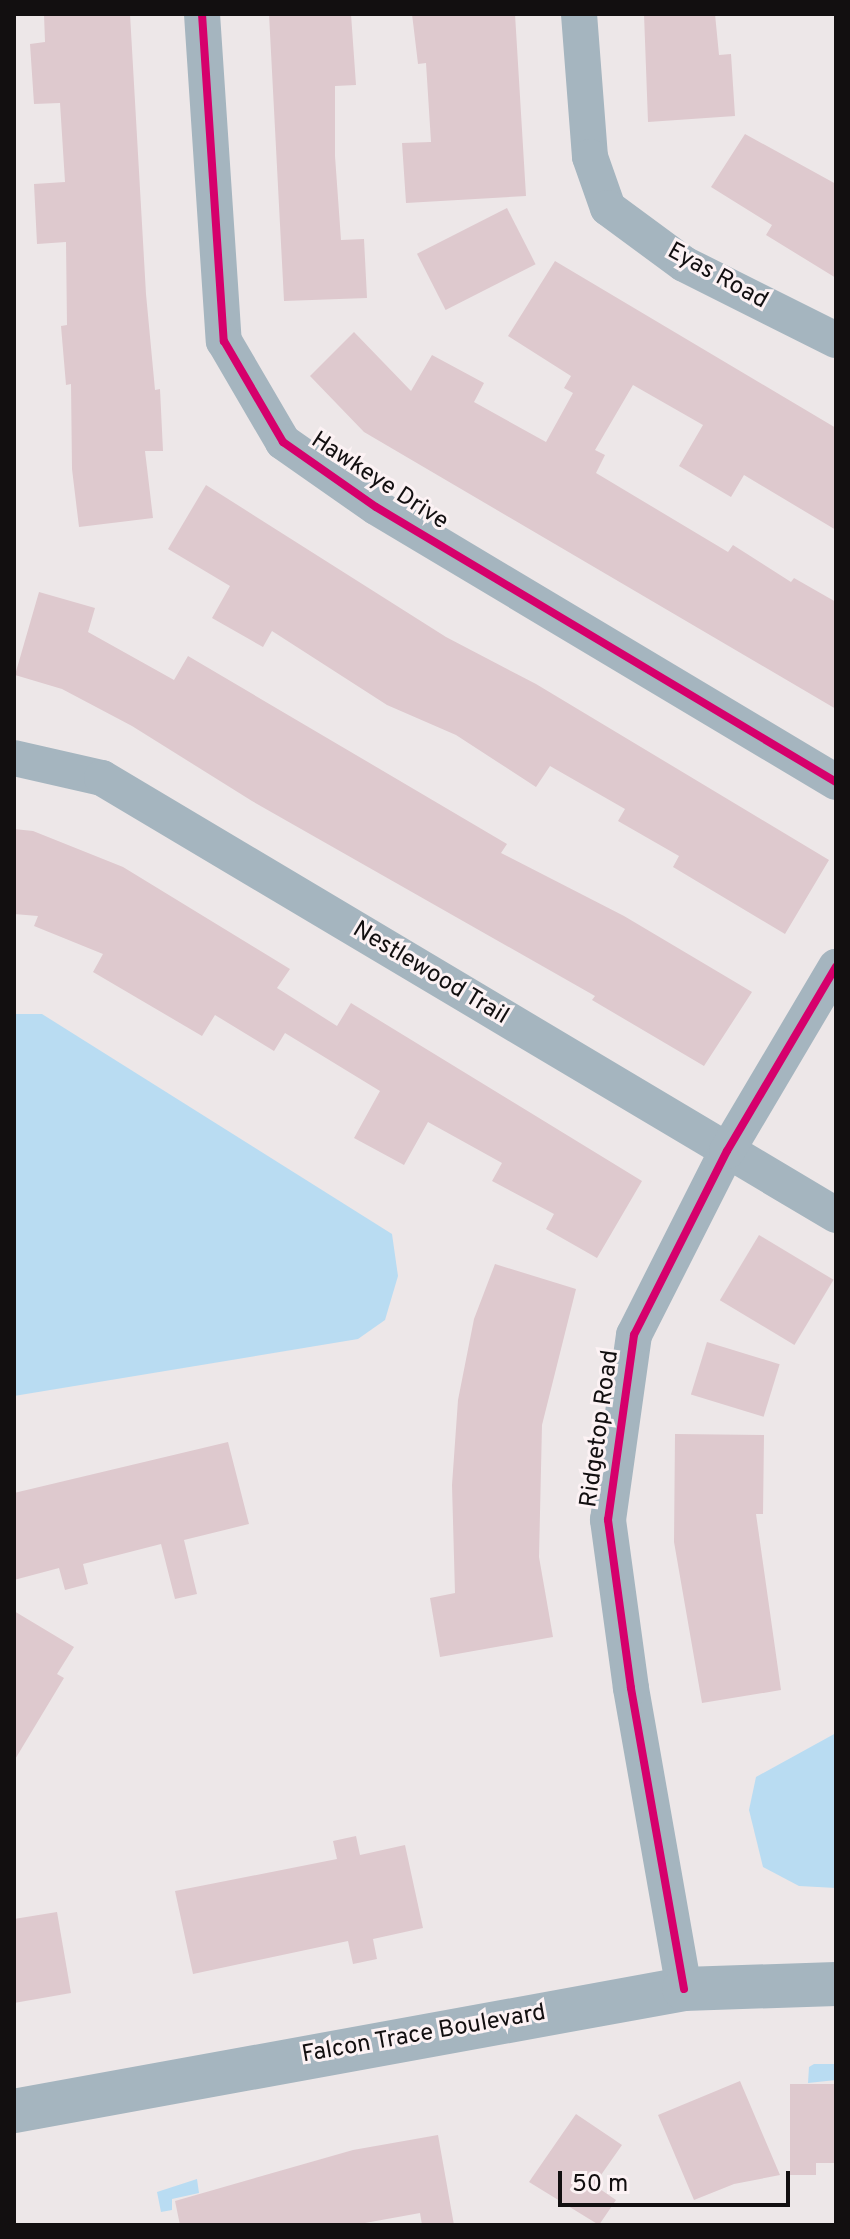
<!DOCTYPE html>
<html>
<head>
<meta charset="utf-8">
<style>
	body { margin:0 }
	#map { position:relative; width:850px; height:2239px; overflow:hidden; background:#ede7e8; font-family:Overpass,sans-serif }
	div>[style] { position:absolute }
	[style*='--x'] { left:calc(var(--x)*1px); top:calc(var(--y)*1px); width:calc(var(--w)*1px); rotate:calc(var(--a)*1deg) }
	.water>* { inset:0; background:#b9dcf2 }
	.building>* { inset:0; background:#dec9ce; transform-origin:0 0 }
	.minor>* { height:36px; margin:-18px; padding:0 18px; transform-origin:18px; border-radius:18px; background:#a5b5bf }
	.tertiary>* { height:44px; margin:-22px; padding:0 22px; transform-origin:22px; border-radius:22px; background:#a5b5bf }
	.cycleway>* { height:8px; margin:-4px; padding:0 4px; transform-origin:4px; border-radius:4px; background:#d6006c }
	span { translate:-50% -50%; white-space:nowrap; text-align:center; line-height:1.15; -webkit-text-stroke:6px #fcf2f4; paint-order:stroke }
	.street-label { font-size:24px; color:#120f10 }
	.frame { position:absolute; inset:0; border:16px solid #120f10; pointer-events:none }
	.scale { position:absolute; left:558px; top:2171px; width:232px; height:36px; box-sizing:border-box; border:4px solid #120f10; border-top:0; padding-left:10px; font-size:24px; line-height:28px; white-space:nowrap; color:#120f10; -webkit-text-stroke:6px #fcf2f4; paint-order:stroke }
</style>
</head>
<body>
<div id="map">
	<div class="water">
		<i style="clip-path:polygon(14px 1014px,42px 1014px,392px 1234px,398px 1276px,385px 1320px,358px 1339px,14px 1396px)"></i>
		<i style="clip-path:polygon(836px 1733px,836px 1888px,799px 1886px,763px 1867px,749px 1810px,756px 1777px)"></i>
		<i style="clip-path:polygon(814px 2064px,836px 2064px,836px 2080px,808px 2083px,809px 2067px)"></i>
		<i style="clip-path:polygon(197px 2179px,199px 2193px,172px 2199px,172px 2210px,161px 2212px,157px 2192px)"></i>
	</div>
	<div class="building">
		<i style="clip-path:polygon(44px 14px,130px 14px,146px 294px,155px 390px,160px 389px,163px 451px,145px 451px,153px 518px,79px 527px,72px 469px,71px 384px,66px 385px,61px 326px,67px 325px,66px 242px,37px 244px,34px 184px,65px 182px,60px 103px,34px 104px,30px 44px,45px 42px)"></i>
		<i style="clip-path:polygon(269px 14px,351px 14px,356px 85px,335px 86px,335px 156px,341px 240px,364px 239px,367px 298px,284px 301px)"></i>
		<i style="clip-path:polygon(412px 14px,515px 14px,526px 196px,406px 203px,402px 143px,431px 142px,426px 63px,418px 64px)"></i>
		<i style="clip-path:polygon(644px 14px,715px 14px,719px 55px,731px 54px,735px 116px,648px 122px)"></i>
		<i style="clip-path:polygon(745px 134px,836px 184px,836px 278px,766px 235px,772px 225px,711px 187px)"></i>
		<i style="left:507px;top:208px;width:63px;height:101px;rotate:63deg"></i>
		<i style="clip-path:polygon(555px 261px,836px 428px,836px 530px,744px 475px,731px 497px,679px 466px,703px 425px,633px 385px,595px 450px,605px 455px,596px 473px,728px 552px,733px 545px,791px 582px,794px 578px,836px 602px,836px 709px,364px 432px,310px 376px,354px 332px,411px 391px,432px 355px,484px 383px,474px 402px,546px 442px,573px 393px,564px 388px,571px 376px,508px 336px)"></i>
		<i style="clip-path:polygon(206px 485px,446px 637px,536px 684px,829px 860px,785px 934px,673px 867px,679px 856px,618px 821px,625px 809px,550px 766px,536px 787px,456px 735px,387px 705px,272px 631px,263px 647px,212px 618px,230px 586px,168px 549px)"></i>
		<i style="clip-path:polygon(39px 592px,95px 608px,88px 632px,174px 680px,188px 656px,507px 844px,501px 853px,624px 916px,752px 992px,704px 1066px,592px 1000px,595px 996px,252px 801px,132px 726px,62px 689px,15px 675px)"></i>
		<i style="clip-path:polygon(14px 829px,33px 831px,123px 867px,290px 969px,277px 988px,337px 1026px,351px 1003px,642px 1181px,597px 1258px,546px 1229px,554px 1214px,492px 1181px,502px 1163px,428px 1122px,404px 1165px,354px 1138px,380px 1091px,285px 1033px,274px 1051px,215px 1015px,202px 1036px,93px 972px,103px 954px,34px 926px,38px 916px,14px 914px)"></i>
		<i style="left:759px;top:1235px;width:87px;height:76px;rotate:31deg"></i>
		<i style="clip-path:polygon(495px 1264px,576px 1289px,542px 1425px,539px 1557px,553px 1637px,440px 1657px,430px 1598px,455px 1593px,452px 1485px,458px 1400px,474px 1319px)"></i>
		<i style="left:707px;top:1342px;width:76px;height:55px;rotate:17deg"></i>
		<i style="clip-path:polygon(675px 1434px,764px 1435px,763px 1514px,756px 1514px,781px 1690px,702px 1703px,674px 1542px)"></i>
		<i style="clip-path:polygon(228px 1442px,249px 1524px,184px 1540px,197px 1594px,175px 1599px,161px 1544px,83px 1564px,88px 1584px,65px 1590px,59px 1568px,14px 1580px,14px 1493px)"></i>
		<i style="clip-path:polygon(14px 1611px,74px 1647px,57px 1674px,64px 1678px,14px 1761px)"></i>
		<i style="clip-path:polygon(356px 1836px,360px 1855px,405px 1845px,423px 1928px,373px 1939px,377px 1959px,353px 1964px,348px 1941px,193px 1974px,175px 1891px,337px 1859px,333px 1841px)"></i>
		<i style="clip-path:polygon(57px 1912px,71px 1993px,14px 2003px,14px 1919px)"></i>
		<i style="clip-path:polygon(740px 2081px,780px 2175px,734px 2184px,694px 2200px,658px 2115px)"></i>
		<i style="clip-path:polygon(790px 2084px,836px 2084px,836px 2163px,816px 2163px,816px 2175px,790px 2175px)"></i>
		<i style="clip-path:polygon(576px 2114px,622px 2145px,594px 2185px,616px 2200px,599px 2225px,529px 2182px)"></i>
		<i style="clip-path:polygon(438px 2135px,454px 2225px,422px 2225px,420px 2213px,354px 2225px,180px 2225px,175px 2201px,353px 2150px)"></i>
	</div>
	<div class="minor">
		<i style="--x:202;--y:14;--w:328;--a:86.2"></i>
		<i style="--x:224;--y:341;--w:117;--a:59.7"></i>
		<i style="--x:283;--y:442;--w:113;--a:35"></i>
		<i style="--x:376;--y:507;--w:536;--a:30.87"></i>
		<i style="--x:579;--y:14;--w:143;--a:85.6"></i>
		<i style="--x:590;--y:157;--w:54;--a:70.6"></i>
		<i style="--x:608;--y:208;--w:94;--a:36.4"></i>
		<i style="--x:684;--y:264;--w:170;--a:26.6"></i>
		<i style="--x:14;--y:758;--w:90;--a:12.8"></i>
		<i style="--x:102;--y:778;--w:854;--a:30.77"></i>
		<i style="--x:684;--y:1989;--w:306;--a:-100"></i>
		<i style="--x:631;--y:1688;--w:170;--a:-97.8"></i>
		<i style="--x:608;--y:1520;--w:187;--a:-82"></i>
		<i style="--x:634;--y:1335;--w:206;--a:-63.2"></i>
		<i style="--x:727;--y:1151;--w:214;--a:-59.4"></i>
	</div>
	<div class="tertiary">
		<i style="--x:14;--y:2111;--w:681;--a:-10.32"></i>
		<i style="--x:684;--y:1989;--w:152;--a:-1.9"></i>
	</div>
	<div class="cycleway">
		<i style="--x:202;--y:14;--w:328;--a:86.2"></i>
		<i style="--x:224;--y:341;--w:117;--a:59.7"></i>
		<i style="--x:283;--y:442;--w:113;--a:35"></i>
		<i style="--x:376;--y:507;--w:536;--a:30.87"></i>
		<i style="--x:684;--y:1989;--w:306;--a:-100"></i>
		<i style="--x:631;--y:1688;--w:170;--a:-97.8"></i>
		<i style="--x:608;--y:1520;--w:187;--a:-82"></i>
		<i style="--x:634;--y:1335;--w:206;--a:-63.2"></i>
		<i style="--x:727;--y:1151;--w:214;--a:-59.4"></i>
	</div>
	<div class="street-label">
		<span style="left:717px;top:277px;rotate:29deg">Eyas Road</span>
		<span style="left:379px;top:482px;rotate:33deg">Hawkeye Drive</span>
		<span style="left:430px;top:974px;rotate:31deg">Nestlewood Trail</span>
		<span style="left:601px;top:1429px;rotate:-82deg">Ridgetop Road</span>
		<span style="left:424px;top:2035px;rotate:-10deg">Falcon Trace Boulevard</span>
	</div>
	<div class="frame"></div>
	<div class="scale">50 m</div>
</div>
</body>
</html>
